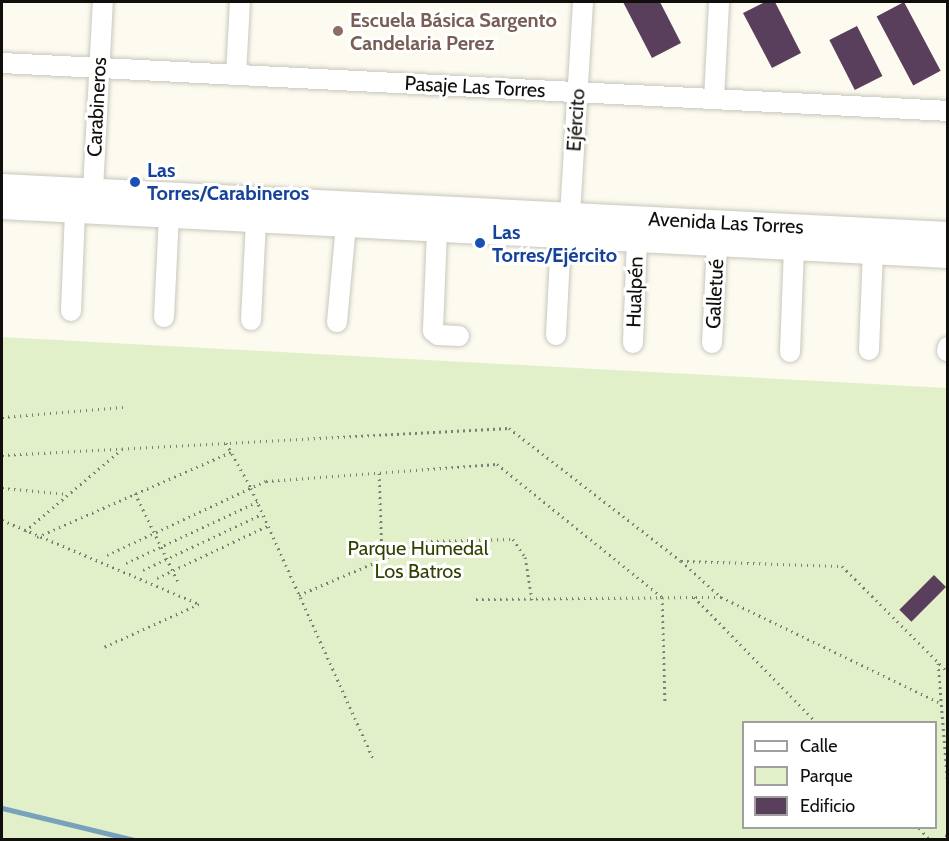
<!DOCTYPE html>
<html>
<head>
<meta charset="utf-8">
<style>
	body { margin:0 }
	#map { position:relative; width:949px; height:841px; overflow:hidden; background:#fdfbf0; font-family:Cabin,sans-serif }
	div>[style] { position:absolute }
	[style*='--x'] { left:calc(var(--x)*1px); top:calc(var(--y)*1px); width:calc(var(--w)*1px); rotate:calc(var(--a)*1deg) }
	.green>* { inset:0; background:#e1f0c9 }
	.stream>* { height:5px; margin:-2.5px; padding:0 2.5px; transform-origin:2.5px; border-radius:2.5px; background:#78a2bb }
	.building>* { inset:0; background:#593f5c; transform-origin:0 0 }
	.path>* { height:3px; margin-top:-1.5px; transform-origin:0; background:repeating-linear-gradient(90deg,#7f7d77 0 1.5px,transparent 0 6px) }
	.roads { filter:drop-shadow(0 0 2px #c8c7bc) drop-shadow(0 0 2px #c8c7bc) }
	.minor>* { height:20px; margin:-10px; padding:0 10px; transform-origin:10px; border-radius:10px; background:#fff }
	.tertiary>* { height:24px; margin:-12px; padding:0 12px; transform-origin:12px; border-radius:12px; background:#fff }
	.dots>* { width:16px; height:16px; translate:-50% -50%; box-sizing:border-box; border:3px solid #fff; border-radius:50% }
	span { translate:-50% -50%; white-space:nowrap; text-align:center; line-height:1.15; -webkit-text-stroke:6px #fff; paint-order:stroke }
	.education-label { font-size:20px; color:#785e54; font-weight:700 }
	.left { translate:0 -50%; text-align:left }
	.street-label { font-size:20px; color:#100f0c }
	.transit-label { font-size:20px; color:#164399; font-weight:700 }
	.park-label { font-size:20px; color:#304100 }
	.frame { position:absolute; inset:0; border:3px solid #100f0c; pointer-events:none }
	.legend { position:absolute; left:742px; top:721px; width:195px; height:108px; box-sizing:border-box; background:#fff; border:2px solid #9f9f9e; margin:0; padding:8px 10px; list-style:none; font-size:18px; color:#100f0c }
	.legend li { display:flex; align-items:center; gap:12px; height:30px }
	.legend b { width:30px; border:2px solid #9f9f9e }
</style>
</head>
<body>
<div id="map">
	<div class="green">
		<i style="clip-path:polygon(evenodd,2px 337px,947px 388px,947px 839px,2px 839px,2px 337px,744px 722px,936px 722px,936px 828px,744px 828px,744px 722px)"></i>
	</div>
	<div class="stream">
		<i style="--x:2;--y:808;--w:136;--a:13.6"></i>
	</div>
	<div class="building">
		<i style="clip-path:polygon(623px 2px,660px 2px,681px 43px,652px 58px)"></i>
		<i style="clip-path:polygon(765px 2px,775px 2px,801px 53px,772px 68px,743px 13px)"></i>
		<i style="left:904px;top:2px;width:78px;height:31px;rotate:62deg"></i>
		<i style="left:857px;top:26px;width:56px;height:31px;rotate:63deg"></i>
		<i style="left:934px;top:575px;width:17px;height:49px;rotate:45deg"></i>
	</div>
	<div class="path">
		<i style="--x:2;--y:417;--w:122;--a:-4.7"></i>
		<i style="--x:226;--y:443;--w:51;--a:60.9"></i>
		<i style="--x:251;--y:488;--w:299;--a:65.7"></i>
		<i style="--x:2;--y:455;--w:508;--a:-3.05"></i>
		<i style="--x:509;--y:428;--w:217;--a:37.7"></i>
		<i style="--x:681;--y:561;--w:161;--a:1.8"></i>
		<i style="--x:842;--y:566;--w:150;--a:45"></i>
		<i style="--x:379;--y:473;--w:86;--a:88"></i>
		<i style="--x:2;--y:488;--w:66;--a:5.2"></i>
		<i style="--x:135;--y:493;--w:99;--a:64.2"></i>
		<i style="--x:2;--y:520;--w:214;--a:23.1"></i>
		<i style="--x:199;--y:604;--w:104;--a:155.6"></i>
		<i style="--x:25;--y:531;--w:127;--a:-40.2"></i>
		<i style="--x:37;--y:537;--w:212;--a:-23.7"></i>
		<i style="--x:107;--y:555;--w:175;--a:-25"></i>
		<i style="--x:266;--y:481;--w:232;--a:-4.2"></i>
		<i style="--x:497;--y:464;--w:212;--a:38.9"></i>
		<i style="--x:662;--y:597;--w:105;--a:88.4"></i>
		<i style="--x:681;--y:561;--w:54;--a:42"></i>
		<i style="--x:721;--y:597;--w:243;--a:25.8"></i>
		<i style="--x:126;--y:563;--w:145;--a:-25"></i>
		<i style="--x:143;--y:570;--w:132;--a:-25.2"></i>
		<i style="--x:157;--y:578;--w:122;--a:-25.3"></i>
		<i style="--x:299;--y:595;--w:137;--a:-23.2"></i>
		<i style="--x:425;--y:541;--w:88;--a:-1.3"></i>
		<i style="--x:513;--y:539;--w:22;--a:56"></i>
		<i style="--x:525;--y:557;--w:43;--a:80.5"></i>
		<i style="--x:696;--y:597;--w:25;--a:0"></i>
		<i style="--x:476;--y:599;--w:218;--a:-0.5"></i>
		<i style="--x:694;--y:597;--w:175;--a:45.7"></i>
		<i style="--x:938;--y:663;--w:123;--a:85.4"></i>
		<i style="--x:919;--y:828;--w:16;--a:47"></i>
		<i style="--x:941;--y:840;--w:9;--a:-41"></i>
	</div>
	<div class="roads">
		<div class="minor">
			<i style="--x:2;--y:63;--w:947;--a:2.9"></i>
			<i style="--x:236;--y:75;--w:73;--a:-86.9"></i>
			<i style="--x:714;--y:99;--w:97;--a:-87"></i>
			<i style="--x:89;--y:204;--w:15;--a:-74"></i>
			<i style="--x:93;--y:190;--w:188;--a:-87"></i>
			<i style="--x:437;--y:230;--w:101;--a:92.3"></i>
			<i style="--x:433;--y:331;--w:6;--a:39"></i>
			<i style="--x:438;--y:335;--w:21;--a:3"></i>
			<i style="--x:71;--y:311;--w:100;--a:-87.7"></i>
			<i style="--x:164;--y:317;--w:101;--a:-87.2"></i>
			<i style="--x:251;--y:320;--w:99;--a:-87.1"></i>
			<i style="--x:337;--y:322;--w:97;--a:-84.7"></i>
			<i style="--x:556;--y:335;--w:98;--a:-87.1"></i>
			<i style="--x:561;--y:237;--w:24;--a:-68"></i>
			<i style="--x:570;--y:215;--w:213;--a:-86.5"></i>
			<i style="--x:633;--y:343;--w:102;--a:-87.8"></i>
			<i style="--x:712;--y:343;--w:98;--a:-87.1"></i>
			<i style="--x:869;--y:350;--w:98;--a:-87.7"></i>
			<i style="--x:947;--y:351;--w:4;--a:-76"></i>
			<i style="--x:790;--y:352;--w:104;--a:-87.8"></i>
		</div>
		<div class="tertiary">
			<i style="--x:2;--y:186;--w:947;--a:2.9"></i>
			<i style="--x:2;--y:207;--w:947;--a:2.97"></i>
		</div>
	</div>
	<div class="dots">
		<i style="left:338px;top:31px;background:#8d6e63"></i>
		<i style="left:135px;top:182px;background:#1a4fb4"></i>
		<i style="left:480px;top:243px;background:#1a4fb4"></i>
	</div>
	<div class="education-label">
		<span class="left" style="left:350px;top:32px">Escuela Básica Sargento<br>Candelaria Perez</span>
	</div>
	<div class="street-label">
		<span style="left:475px;top:87px;rotate:3deg">Pasaje Las Torres</span>
		<span style="left:97px;top:107px;rotate:-87deg">Carabineros</span>
		<span style="left:576px;top:120px;rotate:-86deg">Ejército</span>
		<span style="left:726px;top:223px;rotate:3deg">Avenida Las Torres</span>
		<span style="left:635px;top:292px;rotate:-88deg">Hualpén</span>
		<span style="left:715px;top:294px;rotate:-87deg">Galletué</span>
	</div>
	<div class="transit-label">
		<span class="left" style="left:147px;top:182px">Las<br>Torres/Carabineros</span>
		<span class="left" style="left:492px;top:244px">Las<br>Torres/Ejército</span>
	</div>
	<div class="park-label">
		<span style="left:418px;top:560px">Parque Humedal<br>Los Batros</span>
	</div>
	<div class="frame"></div>
	<ul class="legend">
	<li><b style="height:8px;background:#fff"></b>Calle</li>
	<li><b style="height:16px;background:#e1f0c9"></b>Parque</li>
	<li><b style="height:16px;background:#593f5c"></b>Edificio</li>
	</ul>
</div>
</body>
</html>
